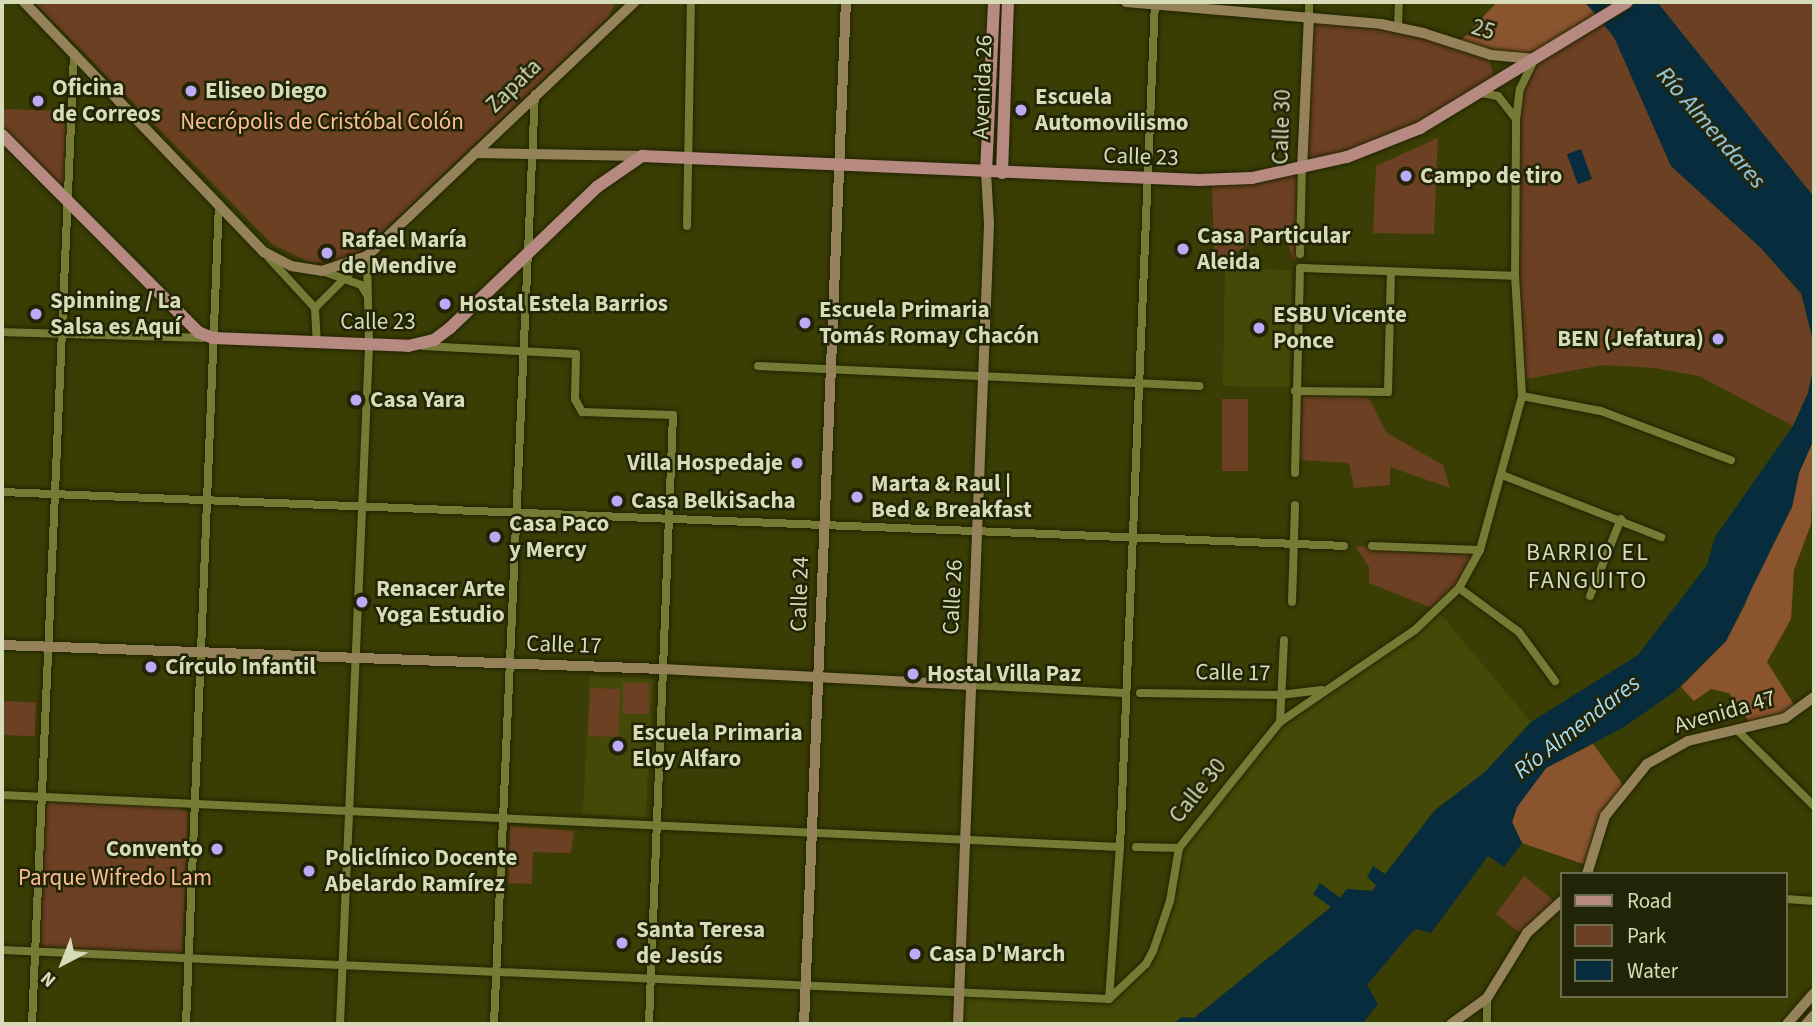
<!DOCTYPE html>
<html>
<head>
<meta charset="utf-8">
<style>
	body { margin:0 }
	#map { position:relative; width:1816px; height:1026px; overflow:hidden; background:#3a3e04; font-family:"Source Sans 3",sans-serif }
	div>[style] { position:absolute }
	[style*='--x'] { left:calc(var(--x)*1px); top:calc(var(--y)*1px); width:calc(var(--w)*1px); rotate:calc(var(--a)*1deg) }
	.built>* { inset:0; background:#454907; transform-origin:0 0 }
	.green>* { inset:0; background:#6c4022; transform-origin:0 0 }
	.forest>* { inset:0; background:#8a542f }
	.water>* { inset:0; background:#062c3e; transform-origin:0 0 }
	.pier>* { inset:0; background:#3a3e04 }
	.roads { filter:drop-shadow(0 0 2px #222400) drop-shadow(0 0 2px #222400) }
	.street>* { height:8px; margin:-4px; padding:0 4px; transform-origin:4px; border-radius:4px; background:#757b35 }
	.secondary>* { height:10px; margin:-5px; padding:0 5px; transform-origin:5px; border-radius:5px; background:#95825b }
	.primary>* { height:12px; margin:-6px; padding:0 6px; transform-origin:6px; border-radius:6px; background:#b68981 }
	.dots>* { width:19px; height:19px; translate:-50% -50%; box-sizing:border-box; border:4px solid #212406; border-radius:50% }
	span { translate:-50% -50%; white-space:nowrap; text-align:center; line-height:1.15; -webkit-text-stroke:5px #212406; paint-order:stroke }
	.street-label { font-size:23px; color:#d6dbb8 }
	.poi-label { font-size:23px; color:#d6dbb8; font-weight:700 }
	.left { translate:0 -50%; text-align:left }
	.right { translate:-100% -50%; text-align:right }
	.park-label { font-size:23px; color:#febc92 }
	.water-label { font-size:24px; color:#a3daf9; font-style:italic }
	.neighbourhood-label { font-size:24px; color:#d6dbb8; letter-spacing:2px }
	.frame { position:absolute; inset:0; border:4px solid #d6dbb8; pointer-events:none }
	.legend { position:absolute; left:1560px; top:872px; width:228px; height:126px; box-sizing:border-box; background:#212406; border:2px solid #696d4d; margin:0; padding:9px 12px; list-style:none; font-size:21px; color:#d6dbb8 }
	.legend li { display:flex; align-items:center; gap:14px; height:35px }
	.legend b { width:35px; border:2px solid #696d4d }
	.north { position:absolute; left:28px; top:928px; width:70px; height:70px; -webkit-text-stroke:5px #212406; paint-order:stroke; rotate:222deg; font-size:19px; font-weight:700; line-height:28px; text-align:center; color:#d6dbb8 }
	.north::after { content:''; display:block; margin:auto; width:24px; height:32px; background:#d6dbb8; clip-path:polygon(50% 0,100% 100%,50% 72%,0 100%) }
</style>
</head>
<body>
<div id="map">
	<div class="built">
		<i style="left:1225px;top:269px;width:67px;height:117px;rotate:1deg"></i>
		<i style="clip-path:polygon(1437px 610px,1531px 722px,1485px 772px,1435px 810px,1385px 874px,1373px 867px,1377px 885px,1372px 891px,1347px 889px,1340px 898px,1331px 891px,1332px 907px,1194px 1018px,1182px 1017px,1173px 1024px,958px 1024px,960px 993px,1109px 999px,1146px 964px,1170px 901px,1179px 848px,1280px 722px)"></i>
		<i style="left:590px;top:676px;width:63px;height:138px;rotate:3deg"></i>
	</div>
	<div class="green">
		<i style="clip-path:polygon(34px 2px,616px 2px,609px 17px,365px 248px,344px 260px,312px 263px,273px 245px)"></i>
		<i style="clip-path:polygon(1657px 2px,1814px 2px,1814px 197px,1724px 86px)"></i>
		<i style="clip-path:polygon(1595px 14px,1614px 37px,1671px 166px,1761px 248px,1801px 294px,1812px 326px,1814px 364px,1808px 393px,1793px 426px,1699px 376px,1655px 368px,1603px 365px,1521px 380px,1517px 105px,1533px 62px,1562px 45px)"></i>
		<i style="clip-path:polygon(1309px 17px,1381px 24px,1488px 54px,1495px 84px,1439px 118px,1302px 169px,1301px 259px,1293px 259px,1286px 239px,1270px 237px,1255px 240px,1220px 262px,1214px 248px,1212px 181px,1302px 169px)"></i>
		<i style="clip-path:polygon(2px 109px,70px 111px,66px 202px,2px 135px)"></i>
		<i style="clip-path:polygon(1438px 138px,1434px 234px,1373px 233px,1376px 166px)"></i>
		<i style="clip-path:polygon(1302px 396px,1368px 397px,1387px 433px,1443px 465px,1450px 488px,1390px 467px,1390px 485px,1354px 488px,1349px 463px,1299px 460px)"></i>
		<i style="left:1222px;top:399px;width:26px;height:72px"></i>
		<i style="clip-path:polygon(1355px 546px,1480px 550px,1459px 588px,1437px 610px,1369px 583px,1369px 567px)"></i>
		<i style="left:623px;top:683px;width:26px;height:31px"></i>
		<i style="left:590px;top:688px;width:30px;height:48px;rotate:2deg"></i>
		<i style="left:2px;top:701px;width:34px;height:34px;rotate:2deg"></i>
		<i style="clip-path:polygon(49px 802px,179px 807px,188px 813px,182px 951px,176px 955px,45px 947px,40px 941px,44px 809px)"></i>
		<i style="clip-path:polygon(510px 826px,574px 831px,571px 853px,533px 852px,532px 884px,508px 883px)"></i>
		<i style="clip-path:polygon(1524px 876px,1558px 904px,1524px 936px,1496px 914px)"></i>
	</div>
	<div class="forest">
		<i style="clip-path:polygon(1497px 2px,1585px 2px,1595px 14px,1562px 45px,1537px 59px,1458px 44px)"></i>
		<i style="clip-path:polygon(1814px 439px,1811px 524px,1794px 570px,1791px 619px,1767px 662px,1798px 711px,1753px 727px,1729px 693px,1711px 689px,1694px 701px,1681px 687px,1726px 641px,1745px 605px,1761px 562px,1792px 507px,1799px 473px)"></i>
		<i style="clip-path:polygon(1593px 744px,1624px 786px,1615px 798px,1589px 866px,1522px 843px,1512px 823px,1517px 807px,1546px 768px)"></i>
	</div>
	<div class="water">
		<i style="clip-path:polygon(1585px 2px,1657px 2px,1814px 197px,1814px 345px,1801px 293px,1761px 248px,1671px 166px,1614px 37px)"></i>
		<i style="left:1581px;top:149px;width:32px;height:15px;rotate:70deg"></i>
		<i style="clip-path:polygon(1814px 364px,1814px 439px,1799px 473px,1792px 507px,1726px 641px,1674px 692px,1624px 727px,1546px 768px,1517px 807px,1512px 822px,1522px 843px,1504px 867px,1488px 856px,1431px 933px,1416px 929px,1411px 933px,1367px 985px,1378px 1004px,1363px 1023px,1173px 1024px,1182px 1017px,1194px 1018px,1331px 907px,1313px 894px,1320px 883px,1340px 898px,1347px 889px,1372px 891px,1376px 885px,1367px 877px,1373px 866px,1385px 874px,1435px 810px,1485px 772px,1531px 722px,1638px 655px,1707px 565px,1715px 537px,1793px 426px,1808px 393px)"></i>
	</div>
	<div class="pier">
		<i style="clip-path:polygon(1488px 856px,1507px 870px,1489px 861px,1434px 936px)"></i>
	</div>
	<div class="roads">
		<div class="street">
			<i style="--x:1309;--y:17;--w:15;--a:-90"></i>
			<i style="--x:1398;--y:27;--w:25;--a:-88"></i>
			<i style="--x:1481;--y:93;--w:17;--a:10"></i>
			<i style="--x:1498;--y:96;--w:28;--a:52"></i>
			<i style="--x:687;--y:226;--w:224;--a:-89"></i>
			<i style="--x:1300;--y:254;--w:85;--a:-88.7"></i>
			<i style="--x:268;--y:257;--w:69;--a:47.3"></i>
			<i style="--x:315;--y:308;--w:34;--a:87"></i>
			<i style="--x:322;--y:271;--w:41;--a:19.7"></i>
			<i style="--x:361;--y:285;--w:12;--a:59"></i>
			<i style="--x:315;--y:308;--w:71;--a:-45"></i>
			<i style="--x:2;--y:332;--w:201;--a:1.7"></i>
			<i style="--x:423;--y:346;--w:153;--a:3"></i>
			<i style="--x:576;--y:354;--w:45;--a:91.3"></i>
			<i style="--x:575;--y:399;--w:15;--a:62"></i>
			<i style="--x:582;--y:412;--w:91;--a:1.9"></i>
			<i style="--x:673;--y:415;--w:609;--a:92.26"></i>
			<i style="--x:758;--y:366;--w:442;--a:2.6"></i>
			<i style="--x:1295;--y:391;--w:93;--a:0.6"></i>
			<i style="--x:1388;--y:392;--w:119;--a:-88.6"></i>
			<i style="--x:1522;--y:396;--w:80;--a:10.8"></i>
			<i style="--x:1601;--y:411;--w:139;--a:20.7"></i>
			<i style="--x:1295;--y:473;--w:205;--a:-88.6"></i>
			<i style="--x:1300;--y:268;--w:215;--a:2.1"></i>
			<i style="--x:1502;--y:475;--w:171;--a:21.3"></i>
			<i style="--x:2;--y:492;--w:1343;--a:2.3"></i>
			<i style="--x:1372;--y:546;--w:108;--a:2.1"></i>
			<i style="--x:1459;--y:588;--w:74;--a:36.3"></i>
			<i style="--x:1519;--y:632;--w:61;--a:53.7"></i>
			<i style="--x:1590;--y:596;--w:83;--a:-68.1"></i>
			<i style="--x:1292;--y:602;--w:97;--a:-88.2"></i>
			<i style="--x:970;--y:685;--w:154;--a:3"></i>
			<i style="--x:1140;--y:693;--w:140;--a:0.8"></i>
			<i style="--x:1280;--y:695;--w:42;--a:-6.8"></i>
			<i style="--x:1280;--y:722;--w:82;--a:-87.2"></i>
			<i style="--x:1737;--y:730;--w:108;--a:44.6"></i>
			<i style="--x:2;--y:795;--w:1119;--a:2.66"></i>
			<i style="--x:1136;--y:847;--w:43;--a:1.3"></i>
			<i style="--x:1786;--y:899;--w:28;--a:4"></i>
			<i style="--x:2;--y:950;--w:1108;--a:2.53"></i>
			<i style="--x:1109;--y:999;--w:51;--a:-43.4"></i>
			<i style="--x:1146;--y:964;--w:15;--a:-62"></i>
			<i style="--x:1153;--y:951;--w:53;--a:-71.2"></i>
			<i style="--x:1170;--y:901;--w:54;--a:-80.4"></i>
			<i style="--x:1179;--y:848;--w:161;--a:-51.3"></i>
			<i style="--x:1280;--y:722;--w:163;--a:-34.3"></i>
			<i style="--x:1415;--y:630;--w:61;--a:-43.7"></i>
			<i style="--x:1459;--y:588;--w:43;--a:-61.1"></i>
			<i style="--x:1480;--y:550;--w:160;--a:-74.7"></i>
			<i style="--x:1522;--y:396;--w:120;--a:-93.3"></i>
			<i style="--x:1515;--y:276;--w:156;--a:-89.6"></i>
			<i style="--x:1516;--y:120;--w:31;--a:-83"></i>
			<i style="--x:1520;--y:89;--w:30;--a:-64"></i>
			<i style="--x:1109;--y:999;--w:152;--a:-85.9"></i>
			<i style="--x:1120;--y:847;--w:846;--a:-87.63"></i>
			<i style="--x:32;--y:1024;--w:972;--a:-87.52"></i>
			<i style="--x:186;--y:1024;--w:821;--a:-87.7"></i>
			<i style="--x:340;--y:1024;--w:680;--a:-87.55"></i>
			<i style="--x:369;--y:345;--w:89;--a:-91.3"></i>
			<i style="--x:494;--y:1024;--w:931;--a:-87.48"></i>
			<i style="--x:1487;--y:1024;--w:26;--a:-90"></i>
		</div>
		<div class="secondary">
			<i style="--x:24;--y:2;--w:347;--a:46.2"></i>
			<i style="--x:264;--y:252;--w:30;--a:27"></i>
			<i style="--x:291;--y:266;--w:31;--a:9"></i>
			<i style="--x:322;--y:271;--w:47;--a:-18.4"></i>
			<i style="--x:367;--y:256;--w:369;--a:-43.5"></i>
			<i style="--x:1126;--y:2;--w:256;--a:4.9"></i>
			<i style="--x:1381;--y:24;--w:43;--a:12.1"></i>
			<i style="--x:1423;--y:33;--w:71;--a:17.9"></i>
			<i style="--x:1491;--y:55;--w:44;--a:5.2"></i>
			<i style="--x:475;--y:153;--w:167;--a:1"></i>
			<i style="--x:1302;--y:169;--w:152;--a:-87.4"></i>
			<i style="--x:2;--y:645;--w:661;--a:2.08"></i>
			<i style="--x:663;--y:669;--w:307;--a:3"></i>
			<i style="--x:1587;--y:874;--w:61;--a:-72.8"></i>
			<i style="--x:1605;--y:816;--w:67;--a:-51.1"></i>
			<i style="--x:1647;--y:764;--w:47;--a:-29.3"></i>
			<i style="--x:1688;--y:741;--w:100;--a:-13.3"></i>
			<i style="--x:1785;--y:718;--w:36;--a:-36"></i>
			<i style="--x:804;--y:1024;--w:1023;--a:-87.65"></i>
			<i style="--x:958;--y:1024;--w:802;--a:-87.78"></i>
			<i style="--x:989;--y:223;--w:51;--a:-93.4"></i>
			<i style="--x:1451;--y:1024;--w:44;--a:-35.8"></i>
			<i style="--x:1487;--y:998;--w:76;--a:-58.4"></i>
			<i style="--x:1527;--y:933;--w:47;--a:-42.4"></i>
			<i style="--x:1787;--y:1024;--w:41;--a:-48.9"></i>
			<i style="--x:1806;--y:1024;--w:12;--a:-48"></i>
		</div>
		<div class="primary">
			<i style="--x:2;--y:135;--w:278;--a:45.1"></i>
			<i style="--x:198;--y:332;--w:16;--a:22"></i>
			<i style="--x:213;--y:338;--w:195;--a:2.3"></i>
			<i style="--x:408;--y:346;--w:27;--a:-13"></i>
			<i style="--x:434;--y:340;--w:20;--a:-37"></i>
			<i style="--x:450;--y:328;--w:204;--a:-43.8"></i>
			<i style="--x:597;--y:187;--w:55;--a:-34.6"></i>
			<i style="--x:642;--y:156;--w:558;--a:2.47"></i>
			<i style="--x:1199;--y:180;--w:53;--a:-2.2"></i>
			<i style="--x:1252;--y:178;--w:97;--a:-12.5"></i>
			<i style="--x:1347;--y:157;--w:79;--a:-21.7"></i>
			<i style="--x:1420;--y:128;--w:242;--a:-31.3"></i>
			<i style="--x:986;--y:172;--w:170;--a:-87.3"></i>
			<i style="--x:1002;--y:173;--w:171;--a:-88"></i>
		</div>
	</div>
	<div class="dots">
		<i style="left:191px;top:91px;background:#bbaaf6"></i>
		<i style="left:38px;top:101px;background:#bbaaf6"></i>
		<i style="left:1021px;top:110px;background:#bbaaf6"></i>
		<i style="left:1406px;top:176px;background:#bbaaf6"></i>
		<i style="left:1183px;top:249px;background:#bbaaf6"></i>
		<i style="left:327px;top:253px;background:#bbaaf6"></i>
		<i style="left:445px;top:304px;background:#bbaaf6"></i>
		<i style="left:36px;top:314px;background:#bbaaf6"></i>
		<i style="left:805px;top:323px;background:#bbaaf6"></i>
		<i style="left:1259px;top:328px;background:#bbaaf6"></i>
		<i style="left:1718px;top:339px;background:#bbaaf6"></i>
		<i style="left:356px;top:400px;background:#bbaaf6"></i>
		<i style="left:797px;top:463px;background:#bbaaf6"></i>
		<i style="left:857px;top:497px;background:#bbaaf6"></i>
		<i style="left:617px;top:501px;background:#bbaaf6"></i>
		<i style="left:495px;top:537px;background:#bbaaf6"></i>
		<i style="left:362px;top:602px;background:#bbaaf6"></i>
		<i style="left:151px;top:667px;background:#bbaaf6"></i>
		<i style="left:913px;top:674px;background:#bbaaf6"></i>
		<i style="left:618px;top:746px;background:#bbaaf6"></i>
		<i style="left:217px;top:849px;background:#bbaaf6"></i>
		<i style="left:309px;top:871px;background:#bbaaf6"></i>
		<i style="left:622px;top:943px;background:#bbaaf6"></i>
		<i style="left:915px;top:954px;background:#bbaaf6"></i>
	</div>
	<div class="street-label">
		<span style="left:1483px;top:30px;rotate:17deg">25</span>
		<span style="left:514px;top:86px;rotate:-44deg">Zapata</span>
		<span style="left:983px;top:87px;rotate:-88deg">Avenida 26</span>
		<span style="left:1282px;top:127px;rotate:-88deg">Calle 30</span>
		<span style="left:1141px;top:157px;rotate:2deg">Calle 23</span>
		<span style="left:378px;top:322px">Calle 23</span>
		<span style="left:800px;top:594px;rotate:-88deg">Calle 24</span>
		<span style="left:953px;top:597px;rotate:-87deg">Calle 26</span>
		<span style="left:564px;top:645px;rotate:2deg">Calle 17</span>
		<span style="left:1233px;top:673px;rotate:1deg">Calle 17</span>
		<span style="left:1725px;top:712px;rotate:-16deg">Avenida 47</span>
		<span style="left:1198px;top:791px;rotate:-51deg">Calle 30</span>
	</div>
	<div class="poi-label">
		<span class="left" style="left:52px;top:101px">Oficina<br>de Correos</span>
		<span class="left" style="left:205px;top:91px">Eliseo Diego</span>
		<span class="left" style="left:1035px;top:110px">Escuela<br>Automovilismo</span>
		<span class="left" style="left:1420px;top:176px">Campo de tiro</span>
		<span class="left" style="left:1197px;top:249px">Casa Particular<br>Aleida</span>
		<span class="left" style="left:341px;top:253px">Rafael María<br>de Mendive</span>
		<span class="left" style="left:50px;top:314px">Spinning / La<br>Salsa es Aquí</span>
		<span class="left" style="left:459px;top:304px">Hostal Estela Barrios</span>
		<span class="left" style="left:819px;top:323px">Escuela Primaria<br>Tomás Romay Chacón</span>
		<span class="left" style="left:1273px;top:328px">ESBU Vicente<br>Ponce</span>
		<span class="right" style="left:1704px;top:339px">BEN (Jefatura)</span>
		<span class="left" style="left:370px;top:400px">Casa Yara</span>
		<span class="right" style="left:783px;top:463px">Villa Hospedaje</span>
		<span class="left" style="left:871px;top:497px">Marta &amp; Raul |<br>Bed &amp; Breakfast</span>
		<span class="left" style="left:631px;top:501px">Casa BelkiSacha</span>
		<span class="left" style="left:509px;top:537px">Casa Paco<br>y Mercy</span>
		<span class="left" style="left:376px;top:602px">Renacer Arte<br>Yoga Estudio</span>
		<span class="left" style="left:165px;top:667px">Círculo Infantil</span>
		<span class="left" style="left:927px;top:674px">Hostal Villa Paz</span>
		<span class="left" style="left:632px;top:746px">Escuela Primaria<br>Eloy Alfaro</span>
		<span class="right" style="left:203px;top:849px">Convento</span>
		<span class="left" style="left:325px;top:871px">Policlínico Docente<br>Abelardo Ramírez</span>
		<span class="left" style="left:636px;top:943px">Santa Teresa<br>de Jesús</span>
		<span class="left" style="left:929px;top:954px">Casa D'March</span>
	</div>
	<div class="park-label">
		<span style="left:322px;top:122px">Necrópolis de Cristóbal Colón</span>
		<span style="left:115px;top:878px">Parque Wifredo Lam</span>
	</div>
	<div class="water-label">
		<span style="left:1711px;top:128px;rotate:49deg">Río Almendares</span>
		<span style="left:1577px;top:727px;rotate:-38deg">Río Almendares</span>
	</div>
	<div class="neighbourhood-label">
		<span style="left:1588px;top:567px">BARRIO EL<br>FANGUITO</span>
	</div>
	<div class="frame"></div>
	<ul class="legend">
	<li><b style="height:9px;background:#b68981"></b>Road</li>
	<li><b style="height:19px;background:#6c4022"></b>Park</li>
	<li><b style="height:19px;background:#062c3e"></b>Water</li>
	</ul>
	<div class="north">N</div>
</div>
</body>
</html>
